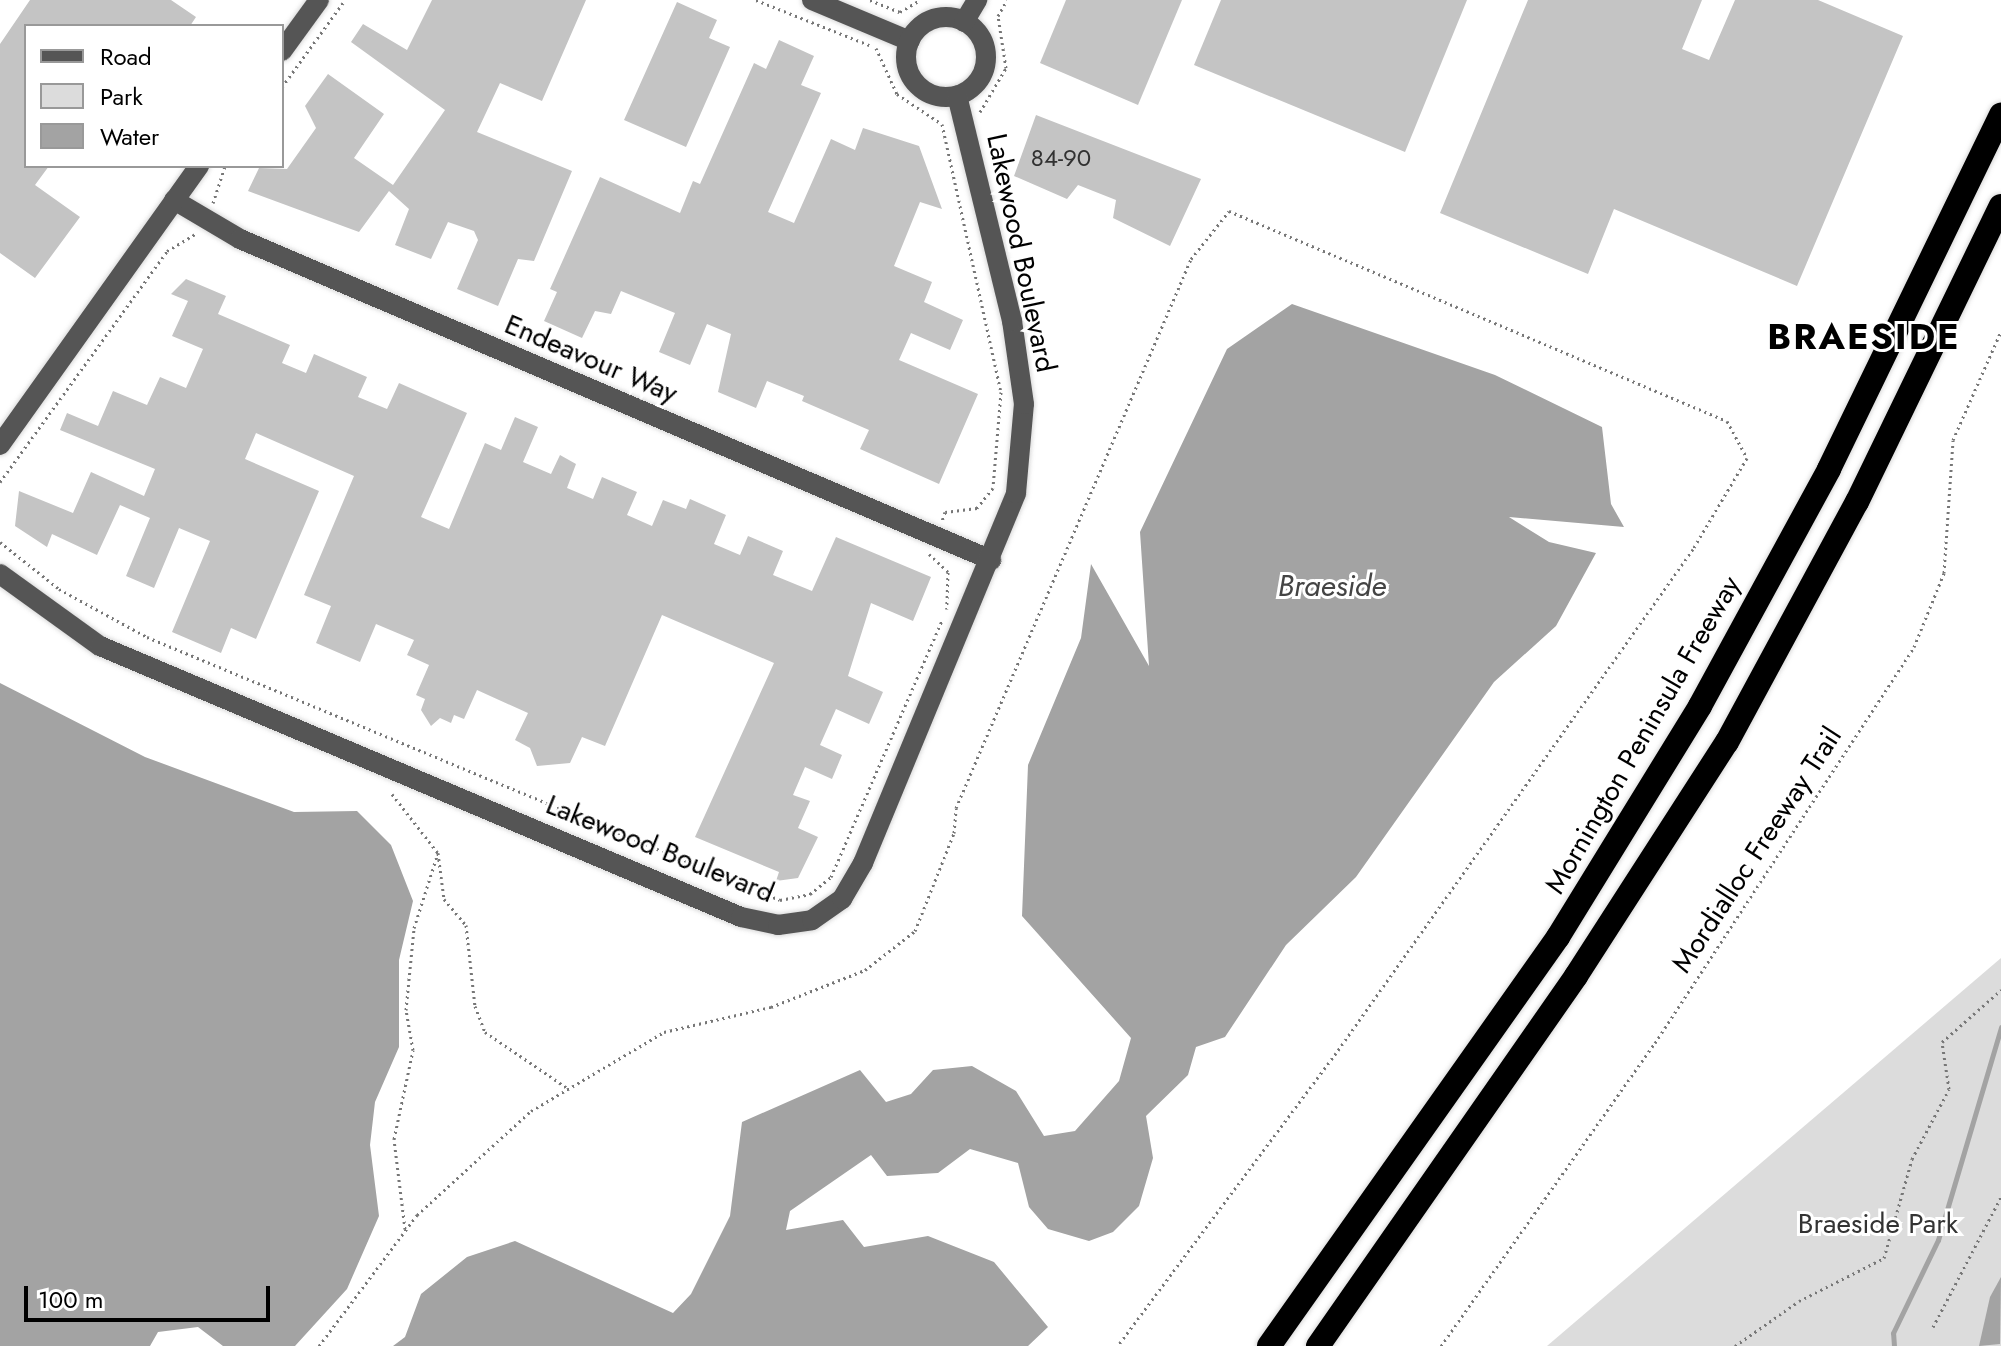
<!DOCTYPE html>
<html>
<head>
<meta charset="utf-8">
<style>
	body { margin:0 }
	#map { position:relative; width:2001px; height:1346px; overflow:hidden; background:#fff; font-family:Jost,sans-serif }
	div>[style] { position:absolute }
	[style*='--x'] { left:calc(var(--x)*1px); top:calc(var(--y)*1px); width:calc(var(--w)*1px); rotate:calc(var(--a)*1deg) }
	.green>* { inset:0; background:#dcdcdc }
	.water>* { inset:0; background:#a3a3a3 }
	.stream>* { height:5px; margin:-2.5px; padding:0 2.5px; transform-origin:2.5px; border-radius:2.5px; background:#a3a3a3 }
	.building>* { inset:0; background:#c4c4c4 }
	.path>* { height:3px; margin-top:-1.5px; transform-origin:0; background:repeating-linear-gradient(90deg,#777 0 2px,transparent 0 6px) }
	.roads { filter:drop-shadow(0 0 2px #dbdbdb) drop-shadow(0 0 2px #dbdbdb) }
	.minor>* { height:20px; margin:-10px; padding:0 10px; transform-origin:10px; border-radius:10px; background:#555 }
	.minor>.ring { margin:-10px; padding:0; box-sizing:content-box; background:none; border:20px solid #555; border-radius:50% }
	.highway>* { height:24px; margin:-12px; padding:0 12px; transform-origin:12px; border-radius:12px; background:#000 }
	span { translate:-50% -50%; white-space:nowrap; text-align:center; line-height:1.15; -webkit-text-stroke:6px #fff; paint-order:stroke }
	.number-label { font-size:24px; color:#313131 }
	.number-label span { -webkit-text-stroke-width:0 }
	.street-label { font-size:28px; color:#000 }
	.park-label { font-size:28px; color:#333 }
	.water-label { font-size:30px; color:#444; font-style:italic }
	.district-label { font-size:36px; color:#000; font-weight:700; letter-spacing:2px }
	.legend { position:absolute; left:24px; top:24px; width:260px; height:144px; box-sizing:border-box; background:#fff; border:2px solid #999; margin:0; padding:10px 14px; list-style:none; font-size:24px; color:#000 }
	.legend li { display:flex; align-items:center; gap:16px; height:40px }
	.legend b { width:40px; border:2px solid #999 }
	.scale { position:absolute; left:24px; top:1286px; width:246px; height:36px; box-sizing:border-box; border:4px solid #000; border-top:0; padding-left:10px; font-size:24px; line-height:28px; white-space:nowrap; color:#000; -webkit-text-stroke:6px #fff; paint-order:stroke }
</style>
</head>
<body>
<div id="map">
	<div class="green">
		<i style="clip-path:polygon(2001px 958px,2001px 1346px,1547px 1346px)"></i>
	</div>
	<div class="water">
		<i style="clip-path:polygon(1292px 304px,1495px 375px,1602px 427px,1611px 504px,1624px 527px,1509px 517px,1549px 542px,1596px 553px,1556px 626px,1494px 682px,1356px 877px,1286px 945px,1225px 1037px,1196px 1047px,1188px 1075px,1146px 1116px,1153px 1158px,1139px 1206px,1113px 1232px,1089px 1241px,1048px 1229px,1029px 1207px,1018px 1163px,970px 1149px,938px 1173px,887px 1176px,871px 1155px,790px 1211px,786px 1230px,843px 1220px,864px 1247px,928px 1236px,994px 1262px,1048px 1327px,1028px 1346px,393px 1346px,405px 1337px,421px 1294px,467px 1257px,515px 1241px,673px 1313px,691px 1294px,730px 1216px,742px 1122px,860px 1070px,886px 1102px,911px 1094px,933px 1070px,972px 1066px,1016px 1091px,1044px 1136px,1075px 1131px,1119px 1081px,1131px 1038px,1022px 916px,1028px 765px,1081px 638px,1091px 564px,1149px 666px,1140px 532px,1227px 349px)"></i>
		<i style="clip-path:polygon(0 683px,145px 757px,294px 812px,357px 811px,391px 845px,413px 901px,399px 960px,399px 1047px,375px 1102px,370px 1145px,379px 1216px,347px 1289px,295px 1346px,223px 1346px,198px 1327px,158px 1332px,150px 1346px,0 1346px)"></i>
		<i style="clip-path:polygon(2001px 1277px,2000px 1344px,1979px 1346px,1990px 1297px)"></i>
	</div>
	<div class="stream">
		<i style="--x:1894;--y:1346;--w:13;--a:-94"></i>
		<i style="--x:1893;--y:1333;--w:103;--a:-64.2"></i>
		<i style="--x:1938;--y:1240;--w:222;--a:-73.5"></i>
	</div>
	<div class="building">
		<i style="clip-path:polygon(30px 0,171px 0,196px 17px,190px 26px,26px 26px,26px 166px,49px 166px,35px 185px,80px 217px,35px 278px,0 253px,0 44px)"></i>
		<i style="clip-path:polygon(432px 0,586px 0,542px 101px,500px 83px,477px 132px,572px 171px,534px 261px,518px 259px,498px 306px,457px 289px,478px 240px,474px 231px,448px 222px,431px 259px,395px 245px,409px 209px,389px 191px,359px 232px,248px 191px,259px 168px,287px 169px,316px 128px,305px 106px,328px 74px,384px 114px,354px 158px,393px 185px,445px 110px,351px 42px,363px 24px,407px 50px)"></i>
		<i style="clip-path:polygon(1066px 0,1182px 0,1138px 105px,1040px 63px)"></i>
		<i style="clip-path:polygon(1221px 0,1467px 0,1405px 152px,1194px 65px)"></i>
		<i style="clip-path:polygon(1528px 0,1702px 0,1682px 49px,1709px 60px,1735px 0,1818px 0,1903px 36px,1797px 286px,1614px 209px,1588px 274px,1440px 213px)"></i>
		<i style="clip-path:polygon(677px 2px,717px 20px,709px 38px,730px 47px,686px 147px,624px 120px)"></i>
		<i style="clip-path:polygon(779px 40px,814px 56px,801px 85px,821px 93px,768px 212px,794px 223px,831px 139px,855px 150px,863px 128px,919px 146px,942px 209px,920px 202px,894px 266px,932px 282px,924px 302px,963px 320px,950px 350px,911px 333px,899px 360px,978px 394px,939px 484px,860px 449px,869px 430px,802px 401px,804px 396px,767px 381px,756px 408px,718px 392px,731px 334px,707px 324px,690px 365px,659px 352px,675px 313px,621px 291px,611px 314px,595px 311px,582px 338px,544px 321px,557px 292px,550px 289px,600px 177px,680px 213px,693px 181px,700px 184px,754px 63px,766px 69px)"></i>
		<i style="clip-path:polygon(1036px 115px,1201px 179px,1170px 246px,1113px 218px,1116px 200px,1078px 185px,1067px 199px,1014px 176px)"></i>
		<i style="clip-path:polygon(186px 279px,226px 296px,218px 314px,290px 345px,282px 363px,306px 373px,314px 354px,367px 377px,358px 397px,387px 409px,399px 383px,467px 413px,421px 517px,449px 529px,485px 443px,501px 450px,515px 417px,538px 427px,523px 462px,551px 474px,560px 455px,576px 464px,567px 488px,593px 499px,602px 477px,637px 492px,627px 515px,652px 526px,663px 500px,686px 509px,690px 499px,726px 515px,714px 544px,740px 555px,748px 536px,783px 551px,773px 575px,812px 591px,836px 537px,931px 577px,913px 621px,871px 603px,848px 676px,883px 692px,869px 724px,836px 709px,820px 745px,842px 755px,832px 779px,805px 767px,793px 795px,810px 801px,798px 828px,818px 837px,798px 878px,776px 881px,779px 872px,695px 837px,774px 663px,662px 615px,605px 746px,582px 737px,570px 763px,537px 766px,530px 748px,515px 740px,528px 713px,477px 690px,464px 719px,454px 715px,451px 723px,440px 718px,431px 726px,421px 710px,425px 699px,416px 695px,429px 665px,407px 655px,414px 640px,376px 624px,360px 662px,316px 643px,331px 606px,304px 595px,354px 476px,256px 433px,245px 459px,319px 491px,256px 639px,231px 628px,221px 653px,172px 632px,210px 541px,179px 528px,154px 588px,126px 576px,150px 518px,120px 505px,97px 555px,52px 534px,47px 547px,15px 526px,19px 491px,73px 513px,91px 472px,144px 496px,155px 469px,60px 430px,67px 413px,98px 426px,113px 391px,147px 405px,160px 377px,186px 388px,203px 349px,172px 336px,188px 301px,171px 294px)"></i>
	</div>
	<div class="path">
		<i style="--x:756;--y:0;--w:122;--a:21.7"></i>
		<i style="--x:870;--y:0;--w:32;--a:22"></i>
		<i style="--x:900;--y:12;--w:23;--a:-31"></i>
		<i style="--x:876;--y:48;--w:51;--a:65.5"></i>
		<i style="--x:897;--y:94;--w:54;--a:33.7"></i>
		<i style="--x:942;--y:124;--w:274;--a:77.6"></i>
		<i style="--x:1001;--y:392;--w:96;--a:94.8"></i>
		<i style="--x:993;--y:488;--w:26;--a:129"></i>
		<i style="--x:977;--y:508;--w:32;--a:173"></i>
		<i style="--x:945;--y:512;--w:9;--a:108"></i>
		<i style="--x:282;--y:87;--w:107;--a:-54.1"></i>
		<i style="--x:980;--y:112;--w:51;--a:-59.4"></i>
		<i style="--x:1006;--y:68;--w:53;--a:-98.7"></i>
		<i style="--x:998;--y:16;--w:18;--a:-61"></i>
		<i style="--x:213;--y:203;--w:39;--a:-72"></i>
		<i style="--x:0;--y:482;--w:285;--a:-54.1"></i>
		<i style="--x:167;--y:251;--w:33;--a:-31"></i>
		<i style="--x:0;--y:542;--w:75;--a:38.5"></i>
		<i style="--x:59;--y:589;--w:100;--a:28.6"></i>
		<i style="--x:147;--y:637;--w:685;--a:22.56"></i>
		<i style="--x:780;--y:900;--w:31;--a:-11"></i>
		<i style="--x:810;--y:894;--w:27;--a:-39"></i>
		<i style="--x:831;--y:877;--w:280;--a:-66.6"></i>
		<i style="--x:929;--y:554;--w:26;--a:43"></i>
		<i style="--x:948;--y:572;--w:37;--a:92"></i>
		<i style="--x:392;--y:794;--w:75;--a:52.1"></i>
		<i style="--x:438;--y:853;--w:46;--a:82.6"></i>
		<i style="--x:444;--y:899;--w:34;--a:50"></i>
		<i style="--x:466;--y:925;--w:81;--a:83.7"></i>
		<i style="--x:475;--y:1006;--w:28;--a:69"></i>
		<i style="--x:485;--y:1032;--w:99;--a:34.3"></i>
		<i style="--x:405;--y:1229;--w:91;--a:-97"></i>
		<i style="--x:394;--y:1139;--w:91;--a:-77.9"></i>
		<i style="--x:413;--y:1050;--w:41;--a:-99.9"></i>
		<i style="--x:406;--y:1010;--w:82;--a:-84.4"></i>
		<i style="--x:414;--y:928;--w:79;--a:-72.3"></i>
		<i style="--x:1933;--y:1327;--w:147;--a:-62.4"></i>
		<i style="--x:319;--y:1346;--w:164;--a:-53.2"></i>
		<i style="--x:417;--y:1215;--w:154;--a:-42.4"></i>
		<i style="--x:531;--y:1111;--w:155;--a:-30.7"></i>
		<i style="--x:664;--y:1032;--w:110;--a:-13.2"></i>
		<i style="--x:771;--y:1007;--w:101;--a:-21.5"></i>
		<i style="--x:865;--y:970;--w:63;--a:-38"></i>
		<i style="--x:915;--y:931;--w:105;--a:-68.3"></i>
		<i style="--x:954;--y:833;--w:25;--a:-85"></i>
		<i style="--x:956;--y:808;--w:597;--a:-66.83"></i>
		<i style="--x:1191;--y:259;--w:61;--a:-51.6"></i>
		<i style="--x:1229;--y:211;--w:540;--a:22.86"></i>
		<i style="--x:1727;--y:421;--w:42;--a:61.6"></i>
		<i style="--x:1747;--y:458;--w:106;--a:120.7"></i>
		<i style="--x:1693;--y:549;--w:618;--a:125.31"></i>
		<i style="--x:1336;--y:1053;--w:365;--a:126.7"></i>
		<i style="--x:1441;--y:1346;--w:371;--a:-54.8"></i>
		<i style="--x:1655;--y:1043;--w:473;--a:-56.8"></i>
		<i style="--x:1914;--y:647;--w:80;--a:-67.9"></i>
		<i style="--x:1944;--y:573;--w:133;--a:-86.1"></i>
		<i style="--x:1953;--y:440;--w:119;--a:-66.2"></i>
		<i style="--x:1735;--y:1346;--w:78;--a:-35.1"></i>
		<i style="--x:1799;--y:1301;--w:95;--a:-26.8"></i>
		<i style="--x:1884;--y:1258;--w:103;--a:-74.2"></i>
		<i style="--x:1912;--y:1159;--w:79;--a:-62.1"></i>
		<i style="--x:1949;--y:1089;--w:48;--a:-98.5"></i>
		<i style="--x:1942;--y:1042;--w:79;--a:-41.4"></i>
	</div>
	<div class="roads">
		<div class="minor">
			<i style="--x:812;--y:0;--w:106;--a:22.7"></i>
			<i class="ring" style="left:906px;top:17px;width:60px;height:60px"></i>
			<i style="--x:964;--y:22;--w:26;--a:-59"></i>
			<i style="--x:282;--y:51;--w:63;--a:-54"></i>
			<i style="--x:174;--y:200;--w:77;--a:30.6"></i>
			<i style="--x:240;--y:239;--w:817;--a:23.14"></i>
			<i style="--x:0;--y:445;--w:343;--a:-54.5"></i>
			<i style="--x:0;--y:574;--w:123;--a:35.8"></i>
			<i style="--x:100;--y:646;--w:696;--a:22.92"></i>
			<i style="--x:741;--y:917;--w:38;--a:12"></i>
			<i style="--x:778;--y:925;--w:34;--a:-8"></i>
			<i style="--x:812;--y:920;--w:37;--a:-35"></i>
			<i style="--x:842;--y:899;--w:42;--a:-59.7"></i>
			<i style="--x:863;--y:863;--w:400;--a:-67.5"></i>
			<i style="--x:1016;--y:493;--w:89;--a:-84.9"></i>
			<i style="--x:1024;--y:404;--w:84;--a:-98.2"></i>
			<i style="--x:1012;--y:321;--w:232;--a:-103.7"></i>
		</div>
		<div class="highway">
			<i style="--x:1269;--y:1346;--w:501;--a:-54.75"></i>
			<i style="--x:1558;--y:937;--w:271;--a:-58.4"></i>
			<i style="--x:1700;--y:706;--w:270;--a:-61.4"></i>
			<i style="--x:1829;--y:469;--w:394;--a:-64.1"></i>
			<i style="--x:1318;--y:1346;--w:451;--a:-55.1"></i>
			<i style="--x:1576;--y:976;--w:278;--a:-57.2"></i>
			<i style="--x:1727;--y:742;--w:273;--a:-61.6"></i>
			<i style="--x:1857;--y:502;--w:329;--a:-64.1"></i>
		</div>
	</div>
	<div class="number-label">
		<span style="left:1061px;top:158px">84-90</span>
	</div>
	<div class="street-label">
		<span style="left:1021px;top:253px;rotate:78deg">Lakewood Boulevard</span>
		<span style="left:591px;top:359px;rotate:23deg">Endeavour Way</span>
		<span style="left:1643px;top:735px;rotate:-60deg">Mornington Peninsula Freeway</span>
		<span style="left:660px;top:849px;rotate:22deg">Lakewood Boulevard</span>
		<span style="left:1757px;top:850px;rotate:-57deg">Mordialloc Freeway Trail</span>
	</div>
	<div class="park-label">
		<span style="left:1878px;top:1224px">Braeside Park</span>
	</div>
	<div class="water-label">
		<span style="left:1332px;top:586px">Braeside</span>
	</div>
	<div class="district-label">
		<span style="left:1864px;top:337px">BRAESIDE</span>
	</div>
	<ul class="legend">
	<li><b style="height:10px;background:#555"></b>Road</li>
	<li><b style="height:22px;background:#dcdcdc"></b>Park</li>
	<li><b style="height:22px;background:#a3a3a3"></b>Water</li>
	</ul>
	<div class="scale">100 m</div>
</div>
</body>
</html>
